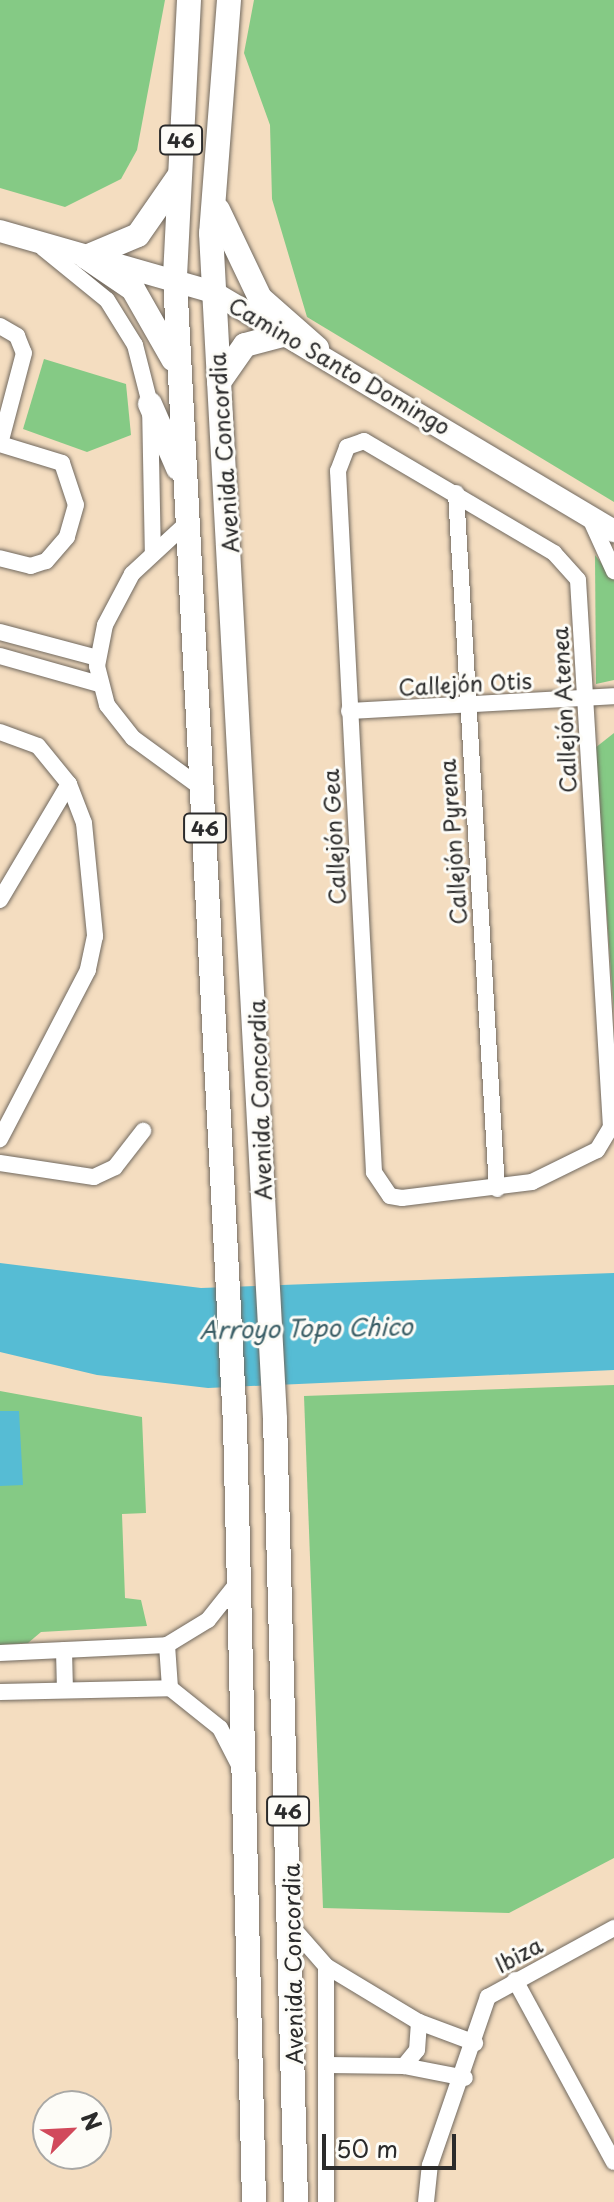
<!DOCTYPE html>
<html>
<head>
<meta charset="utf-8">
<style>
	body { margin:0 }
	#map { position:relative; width:614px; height:2202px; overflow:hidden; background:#f4ddc0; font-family:"Playpen Sans",sans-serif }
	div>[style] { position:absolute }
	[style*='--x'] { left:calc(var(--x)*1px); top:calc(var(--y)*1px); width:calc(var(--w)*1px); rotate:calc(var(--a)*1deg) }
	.green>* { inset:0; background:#85ca85 }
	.water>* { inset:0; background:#56bcd4 }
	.roads { filter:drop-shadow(0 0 2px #71695f) drop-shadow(0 0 2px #71695f) }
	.street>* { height:16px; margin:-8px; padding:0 8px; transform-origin:8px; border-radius:8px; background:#fff }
	.secondary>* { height:22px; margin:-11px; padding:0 11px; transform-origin:11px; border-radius:11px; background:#fff }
	.primary>* { height:24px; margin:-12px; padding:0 12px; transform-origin:12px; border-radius:12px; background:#fff }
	span { translate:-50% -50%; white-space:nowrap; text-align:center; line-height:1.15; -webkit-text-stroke:6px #fdfcf7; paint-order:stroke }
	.shield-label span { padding:2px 6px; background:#fdfcf7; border:2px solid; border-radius:6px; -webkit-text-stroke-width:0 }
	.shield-label { font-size:20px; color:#2b2b2b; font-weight:700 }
	.street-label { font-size:22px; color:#2b2b2b }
	.water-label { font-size:24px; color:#3a5e66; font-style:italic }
	.north { position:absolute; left:32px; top:2090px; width:80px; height:80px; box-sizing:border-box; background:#fdfcf7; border:2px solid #a9a8a5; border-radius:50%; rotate:66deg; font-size:22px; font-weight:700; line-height:32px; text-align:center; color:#2b2b2b }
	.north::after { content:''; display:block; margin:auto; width:28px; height:36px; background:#d1495b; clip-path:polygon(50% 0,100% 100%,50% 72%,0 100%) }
	.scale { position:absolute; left:322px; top:2134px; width:134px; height:36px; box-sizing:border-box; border:4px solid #2b2b2b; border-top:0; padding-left:10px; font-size:24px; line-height:28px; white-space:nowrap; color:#2b2b2b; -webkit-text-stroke:6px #fdfcf7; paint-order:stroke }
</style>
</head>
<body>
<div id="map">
	<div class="green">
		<i style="clip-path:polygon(0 0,165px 0,137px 150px,121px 179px,65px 207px,0 188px)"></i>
		<i style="clip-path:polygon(254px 0,614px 0,614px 502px,307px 317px,272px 199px,270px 125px,244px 53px)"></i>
		<i style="clip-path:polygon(44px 359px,126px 384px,131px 435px,87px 452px,23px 429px)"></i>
		<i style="clip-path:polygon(595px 555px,614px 580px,614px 680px,596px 684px)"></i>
		<i style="clip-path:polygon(614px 733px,614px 1013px,595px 748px)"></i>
		<i style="clip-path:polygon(614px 1385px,614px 1858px,509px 1913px,323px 1908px,304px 1396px)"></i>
		<i style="clip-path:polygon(0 1391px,142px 1417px,146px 1513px,122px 1514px,125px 1598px,141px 1600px,147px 1626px,41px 1632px,28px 1643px,0 1645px)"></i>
	</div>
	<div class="water">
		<i style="clip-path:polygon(0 1263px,201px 1288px,614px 1273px,614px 1370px,208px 1388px,97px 1375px,0 1352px)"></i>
		<i style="clip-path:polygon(0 1411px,19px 1411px,23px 1485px,0 1486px)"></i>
	</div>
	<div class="roads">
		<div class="street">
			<i style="--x:43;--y:248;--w:82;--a:39.1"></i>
			<i style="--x:107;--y:300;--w:53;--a:58.1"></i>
			<i style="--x:135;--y:345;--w:61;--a:75.7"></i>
			<i style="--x:150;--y:404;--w:150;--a:88.9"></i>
			<i style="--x:0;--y:326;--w:20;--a:30"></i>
			<i style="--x:17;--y:336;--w:18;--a:68"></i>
			<i style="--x:24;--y:353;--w:94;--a:104.8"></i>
			<i style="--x:364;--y:441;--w:221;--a:30.5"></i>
			<i style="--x:554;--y:553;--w:36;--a:48"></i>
			<i style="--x:578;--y:580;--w:548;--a:86.55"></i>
			<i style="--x:611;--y:1127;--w:27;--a:121"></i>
			<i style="--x:597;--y:1150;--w:72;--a:153.8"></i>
			<i style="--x:532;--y:1182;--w:131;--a:173"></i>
			<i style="--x:402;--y:1198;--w:12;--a:-171"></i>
			<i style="--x:390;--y:1196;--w:29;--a:-124"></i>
			<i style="--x:374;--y:1172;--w:702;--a:-92.94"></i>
			<i style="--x:338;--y:471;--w:26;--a:-69"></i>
			<i style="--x:347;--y:447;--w:18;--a:-19"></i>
			<i style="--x:0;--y:444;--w:65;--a:17"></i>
			<i style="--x:62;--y:463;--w:44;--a:71.6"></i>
			<i style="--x:76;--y:505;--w:33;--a:106"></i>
			<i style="--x:67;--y:537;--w:32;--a:131"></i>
			<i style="--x:46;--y:561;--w:16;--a:162"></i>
			<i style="--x:31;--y:566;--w:32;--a:-166"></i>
			<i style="--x:456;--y:493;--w:697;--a:86.63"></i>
			<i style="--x:588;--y:514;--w:63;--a:65.5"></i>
			<i style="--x:187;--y:523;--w:75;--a:137.2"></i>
			<i style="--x:132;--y:574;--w:58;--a:117.9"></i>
			<i style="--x:105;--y:625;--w:42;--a:101"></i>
			<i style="--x:97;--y:666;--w:40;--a:75.6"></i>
			<i style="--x:107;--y:705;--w:42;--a:51.8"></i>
			<i style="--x:133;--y:738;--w:87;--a:36.1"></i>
			<i style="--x:0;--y:632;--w:101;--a:14.9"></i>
			<i style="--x:0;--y:656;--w:103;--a:15.8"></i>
			<i style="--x:349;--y:711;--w:265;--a:-3.2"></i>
			<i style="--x:0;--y:732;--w:40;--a:20.2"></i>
			<i style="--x:38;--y:746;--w:49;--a:50.8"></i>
			<i style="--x:69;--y:784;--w:42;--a:69"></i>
			<i style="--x:84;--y:823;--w:114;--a:84.4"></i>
			<i style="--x:95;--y:936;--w:35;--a:102"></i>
			<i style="--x:88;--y:970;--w:191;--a:117.5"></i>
			<i style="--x:0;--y:900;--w:135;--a:-59.3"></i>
			<i style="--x:0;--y:1163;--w:95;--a:8.5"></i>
			<i style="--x:94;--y:1177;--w:23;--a:-25"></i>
			<i style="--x:115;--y:1167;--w:46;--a:-52.1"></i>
			<i style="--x:167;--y:1645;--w:43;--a:86"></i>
			<i style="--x:64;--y:1650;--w:40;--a:88.6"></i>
			<i style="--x:0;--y:1653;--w:167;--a:-2.7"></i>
			<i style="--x:167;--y:1645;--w:48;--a:-31.4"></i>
			<i style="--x:208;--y:1620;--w:50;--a:-51.5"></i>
			<i style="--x:0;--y:1692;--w:170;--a:-1.3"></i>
			<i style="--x:170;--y:1688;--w:64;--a:38.7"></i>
			<i style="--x:220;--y:1728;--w:44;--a:62.9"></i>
			<i style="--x:291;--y:1926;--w:53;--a:48.8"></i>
			<i style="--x:326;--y:1966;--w:109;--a:31.1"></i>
			<i style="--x:419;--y:2022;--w:28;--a:94"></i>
			<i style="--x:417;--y:2050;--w:21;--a:129"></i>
			<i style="--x:404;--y:2066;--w:76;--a:-179.2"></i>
			<i style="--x:515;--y:1980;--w:207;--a:61.5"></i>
			<i style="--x:419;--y:2022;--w:60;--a:20.6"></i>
			<i style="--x:404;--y:2066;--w:62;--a:11.1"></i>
			<i style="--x:326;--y:2202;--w:236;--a:-90"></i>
			<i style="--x:426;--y:2202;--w:37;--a:-84"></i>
			<i style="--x:430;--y:2165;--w:178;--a:-71"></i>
			<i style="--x:488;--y:1997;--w:144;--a:-28.7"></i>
		</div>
		<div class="secondary">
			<i style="--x:0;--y:231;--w:222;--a:16"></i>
			<i style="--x:213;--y:292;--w:467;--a:30.8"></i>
		</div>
		<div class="primary">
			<i style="--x:189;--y:0;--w:279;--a:92.9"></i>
			<i style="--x:175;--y:279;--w:1147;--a:87"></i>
			<i style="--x:235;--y:1424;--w:778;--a:88.6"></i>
			<i style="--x:229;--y:0;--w:234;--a:94.4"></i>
			<i style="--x:211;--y:233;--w:1188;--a:86.91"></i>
			<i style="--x:275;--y:1419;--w:783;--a:88.46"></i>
			<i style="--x:218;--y:210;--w:98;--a:64.5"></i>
			<i style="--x:260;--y:298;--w:76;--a:41.3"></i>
			<i style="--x:86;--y:257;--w:57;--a:34.2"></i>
			<i style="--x:133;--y:289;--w:81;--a:60.3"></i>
			<i style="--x:86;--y:257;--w:56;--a:-22.9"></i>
			<i style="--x:138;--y:235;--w:72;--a:-55.2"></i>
			<i style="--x:219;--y:382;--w:45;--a:-54.9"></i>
			<i style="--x:245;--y:345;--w:47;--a:-14.9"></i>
			<i style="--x:150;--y:404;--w:70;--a:66.4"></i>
		</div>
	</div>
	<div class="shield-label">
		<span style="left:181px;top:140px">46</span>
		<span style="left:205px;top:828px">46</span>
		<span style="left:288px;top:1811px">46</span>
	</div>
	<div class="street-label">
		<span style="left:340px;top:365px;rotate:30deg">Camino Santo Domingo</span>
		<span style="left:223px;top:453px;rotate:-94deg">Avenida Concordia</span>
		<span style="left:465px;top:683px;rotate:-3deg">Callejón Otis</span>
		<span style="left:563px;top:710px;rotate:-93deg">Callejón Atenea</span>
		<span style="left:333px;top:837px;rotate:-93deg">Callejón Gea</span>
		<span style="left:452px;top:842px;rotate:-94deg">Callejón Pyrena</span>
		<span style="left:259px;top:1100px;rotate:-92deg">Avenida Concordia</span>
		<span style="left:518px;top:1954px;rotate:-28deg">Ibiza</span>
		<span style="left:292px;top:1964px;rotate:-91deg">Avenida Concordia</span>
	</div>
	<div class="water-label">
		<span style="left:306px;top:1328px;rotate:-1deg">Arroyo Topo Chico</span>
	</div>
	<div class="north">N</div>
	<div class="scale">50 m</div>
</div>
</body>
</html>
